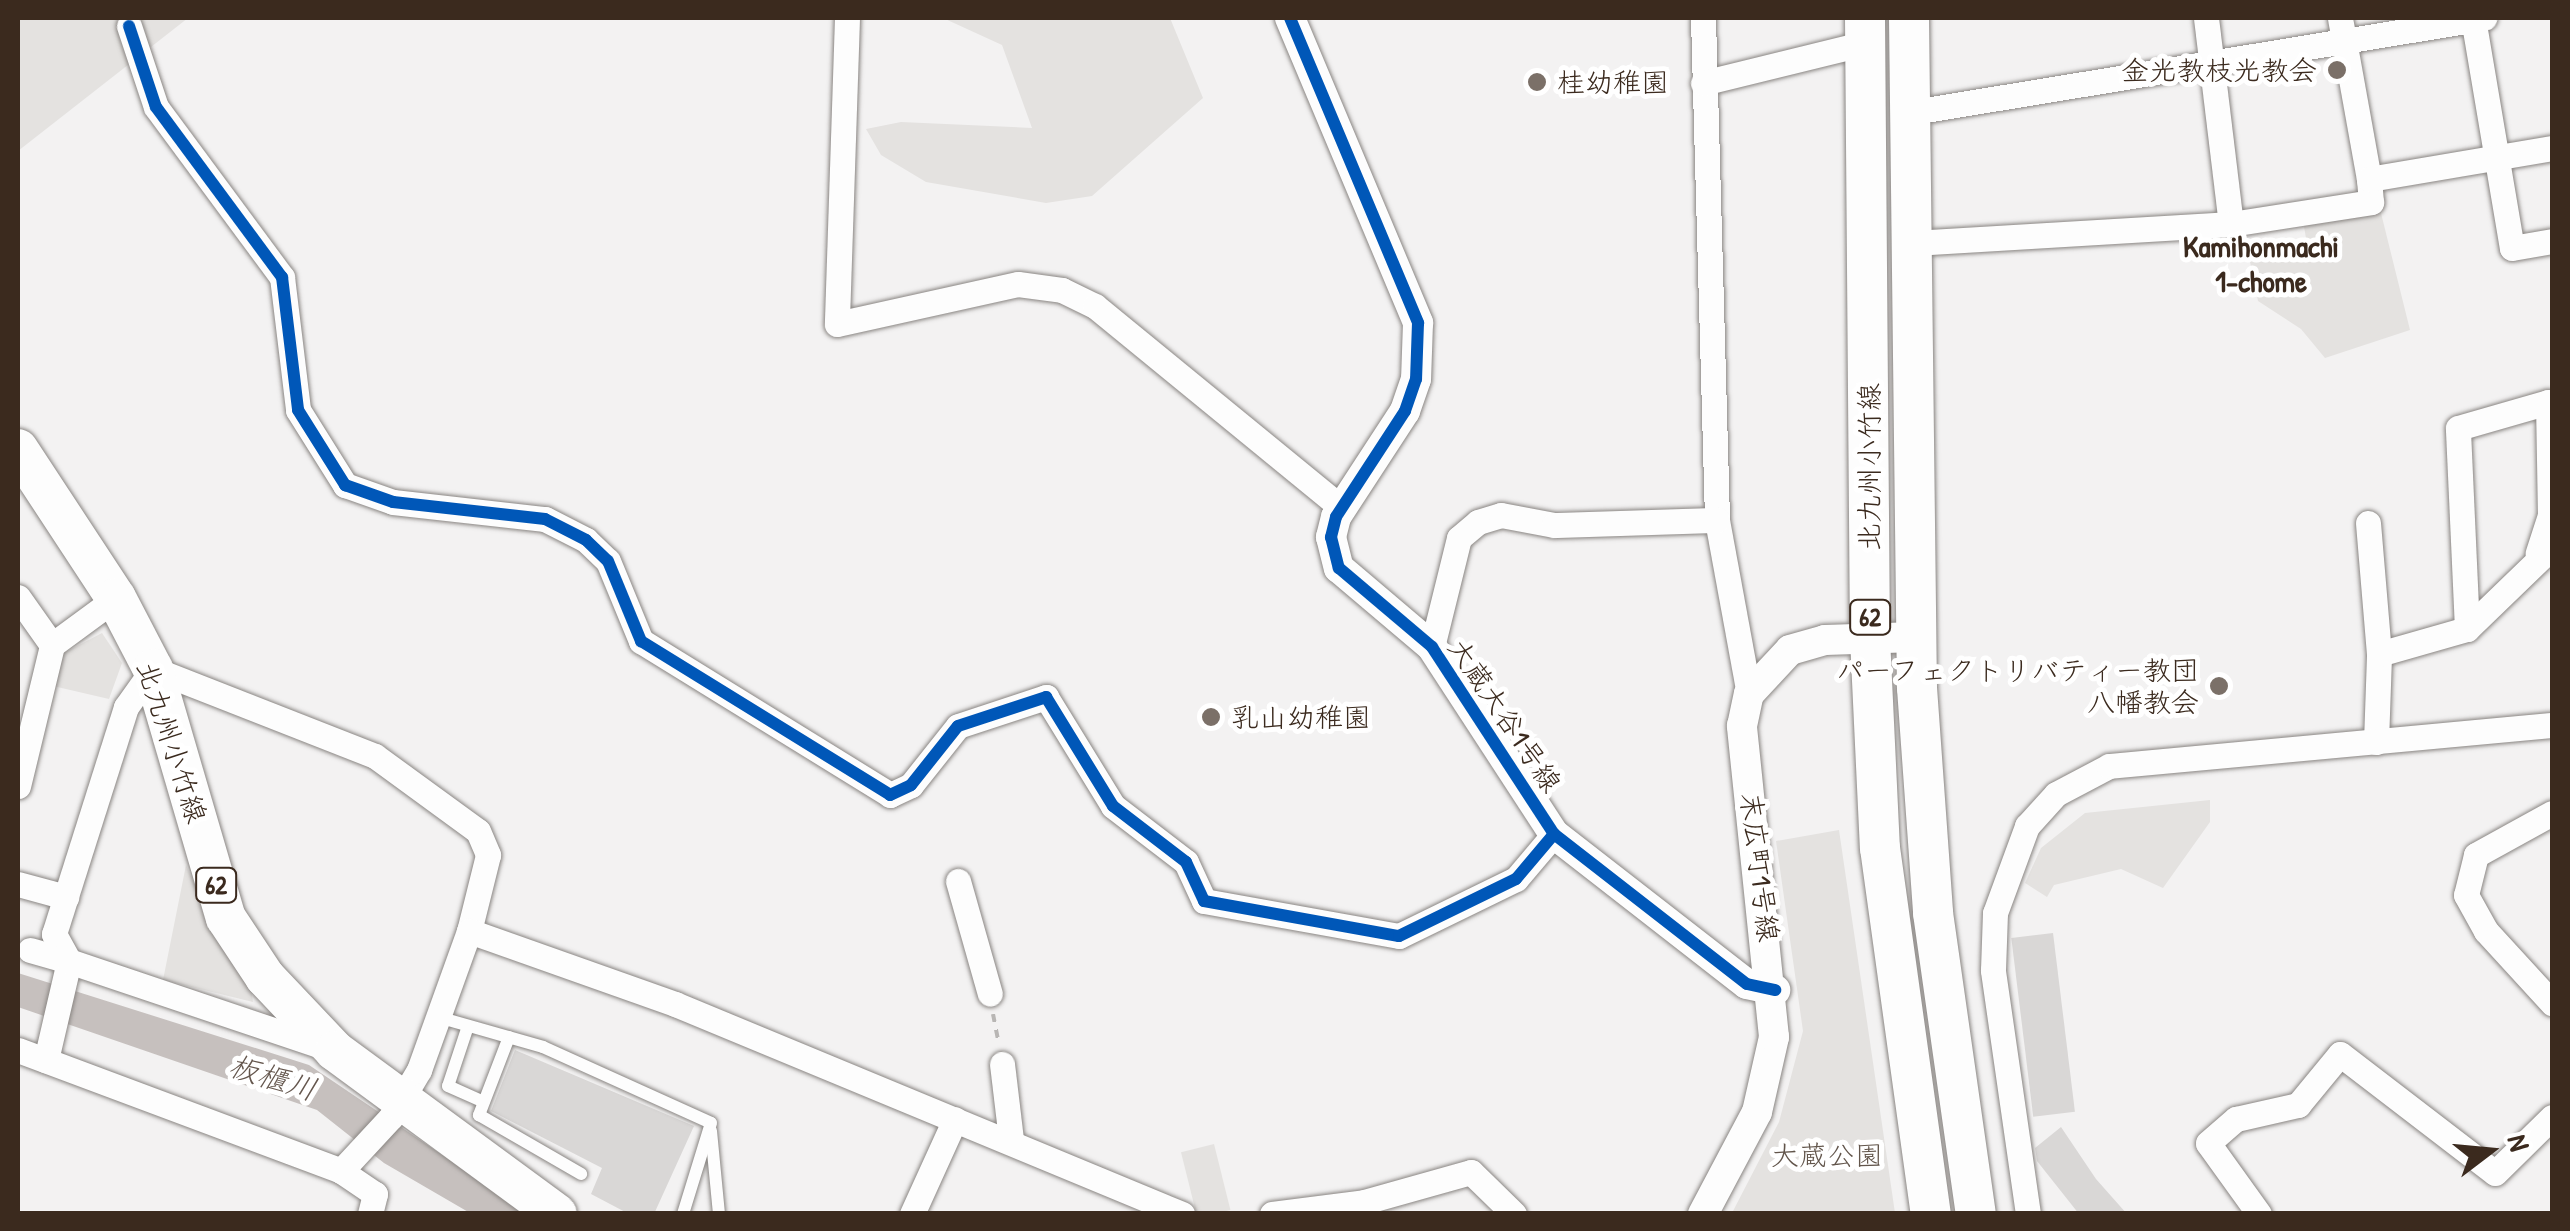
<!DOCTYPE html>
<html>
<head>
<meta charset="utf-8">
<style>
	body { margin:0 }
	#map { position:relative; width:2570px; height:1231px; overflow:hidden; background:#f3f2f2; font-family:"Patrick Hand","Klee One",sans-serif }
	div>[style] { position:absolute }
	[style*='--x'] { left:calc(var(--x)*1px); top:calc(var(--y)*1px); width:calc(var(--w)*1px); rotate:calc(var(--a)*1deg) }
	.green>* { inset:0; background:#e4e2e0; transform-origin:0 0 }
	.water>* { inset:0; background:#c6c0be }
	.building>* { inset:0; background:#d9d7d6; transform-origin:0 0 }
	.path>* { height:4px; margin-top:-2px; transform-origin:0; background:repeating-linear-gradient(90deg,#b8b6b4 0 8px,transparent 0 16px) }
	.roads { filter:drop-shadow(0 0 2px #898582) drop-shadow(0 0 2px #898582) }
	.service>* { height:12px; margin:-6px; padding:0 6px; transform-origin:6px; border-radius:6px; background:#fdfdfd }
	.minor>* { height:25px; margin:-12.5px; padding:0 12.5px; transform-origin:12.5px; border-radius:12.5px; background:#fdfdfd }
	.tertiary>* { height:30px; margin:-15px; padding:0 15px; transform-origin:15px; border-radius:15px; background:#fdfdfd }
	.primary>* { height:40px; margin:-20px; padding:0 20px; transform-origin:20px; border-radius:20px; background:#fdfdfd }
	.cycleway>* { height:12px; margin:-6px; padding:0 6px; transform-origin:6px; border-radius:6px; background:#0057b8 }
	.dots>* { width:28px; height:28px; translate:-50% -50%; box-sizing:border-box; border:5px solid #fff; border-radius:50% }
	span { translate:-50% -50%; white-space:nowrap; text-align:center; line-height:1.15; -webkit-text-stroke:10px #fff; paint-order:stroke }
	.shield-label span { padding:2px 8px; background:#fff; border:2px solid; border-radius:8px; -webkit-text-stroke-width:0 }
	.shield-label { font-size:25px; color:#3b2a1e; font-weight:700 }
	.poi-label { font-size:28px; color:#3b2a1e }
	.right { translate:-100% -50%; text-align:right }
	.left { translate:0 -50%; text-align:left }
	.street-label { font-size:28px; color:#3b2a1e }
	.park-label { font-size:28px; color:#62554b }
	.neighbourhood-label { font-size:30px; color:#3b2a1e; font-weight:700 }
	.water-label { font-size:30px; color:#65574e; font-style:italic }
	.frame { position:absolute; inset:0; border:20px solid #3b2a1e; pointer-events:none }
	.north { position:absolute; left:2440px; top:1101px; width:100px; height:100px; -webkit-text-stroke:8px #fff; paint-order:stroke; rotate:74deg; font-size:28px; font-weight:700; line-height:40px; text-align:center; color:#3b2a1e }
	.north::after { content:''; display:block; margin:auto; width:35px; height:45px; background:#3b2a1e; clip-path:polygon(50% 0,100% 100%,50% 72%,0 100%) }
</style>
</head>
<body>
<div id="map">
	<div class="green">
		<i style="clip-path:polygon(18px 18px,188px 18px,18px 151px)"></i>
		<i style="clip-path:polygon(943px 18px,1170px 18px,1203px 98px,1092px 196px,1046px 203px,926px 182px,881px 155px,866px 129px,901px 122px,1032px 128px,1002px 45px)"></i>
		<i style="clip-path:polygon(2380px 209px,2410px 330px,2325px 358px,2301px 329px,2258px 301px,2248px 252px,2307px 244px,2302px 215px)"></i>
		<i style="clip-path:polygon(102px 633px,122px 663px,109px 699px,53px 686px,60px 655px)"></i>
		<i style="clip-path:polygon(2210px 800px,2210px 822px,2163px 888px,2121px 869px,2054px 885px,2047px 897px,2025px 883px,2041px 848px,2085px 813px)"></i>
		<i style="clip-path:polygon(1839px 830px,1895px 1213px,1732px 1213px,1779px 1122px,1803px 1031px,1776px 841px)"></i>
		<i style="clip-path:polygon(186px 865px,220px 942px,251px 989px,253px 1002px,163px 980px)"></i>
		<i style="left:1214px;top:1144px;width:68px;height:34px;rotate:76deg"></i>
	</div>
	<div class="water">
		<i style="clip-path:polygon(18px 973px,309px 1065px,528px 1213px,470px 1213px,384px 1163px,317px 1110px,18px 1007px)"></i>
	</div>
	<div class="building">
		<i style="left:2053px;top:933px;width:180px;height:42px;rotate:83deg"></i>
		<i style="clip-path:polygon(515px 1050px,694px 1126px,654px 1214px,629px 1214px,591px 1194px,602px 1168px,491px 1111px)"></i>
		<i style="clip-path:polygon(2061px 1127px,2096px 1179px,2127px 1214px,2079px 1214px,2037px 1161px,2035px 1148px)"></i>
	</div>
	<div class="path">
		<i style="--x:993;--y:1014;--w:31;--a:79"></i>
	</div>
	<div class="roads">
		<div class="service">
			<i style="--x:438;--y:1017;--w:109;--a:15.9"></i>
			<i style="--x:543;--y:1047;--w:184;--a:24.3"></i>
			<i style="--x:711;--y:1123;--w:95;--a:107.1"></i>
			<i style="--x:468;--y:1026;--w:63;--a:108.4"></i>
			<i style="--x:448;--y:1086;--w:39;--a:24"></i>
			<i style="--x:509;--y:1037;--w:84;--a:111"></i>
			<i style="--x:479;--y:1115;--w:118;--a:30"></i>
			<i style="--x:711;--y:1131;--w:83;--a:84.5"></i>
		</div>
		<div class="minor">
			<i style="--x:847;--y:18;--w:306;--a:91.9"></i>
			<i style="--x:837;--y:324;--w:185;--a:-12.5"></i>
			<i style="--x:1018;--y:284;--w:44;--a:7.8"></i>
			<i style="--x:1062;--y:290;--w:37;--a:26"></i>
			<i style="--x:1095;--y:306;--w:318;--a:39.3"></i>
			<i style="--x:1703;--y:18;--w:502;--a:88.4"></i>
			<i style="--x:1717;--y:520;--w:177;--a:79.6"></i>
			<i style="--x:2206;--y:18;--w:208;--a:83.1"></i>
			<i style="--x:2340;--y:18;--w:164;--a:79.8"></i>
			<i style="--x:2473;--y:18;--w:233;--a:80.4"></i>
			<i style="--x:2512;--y:248;--w:41;--a:-9.9"></i>
			<i style="--x:129;--y:26;--w:85;--a:71.6"></i>
			<i style="--x:156;--y:107;--w:212;--a:53.5"></i>
			<i style="--x:282;--y:277;--w:134;--a:83.1"></i>
			<i style="--x:298;--y:410;--w:89;--a:57.9"></i>
			<i style="--x:345;--y:485;--w:51;--a:19.5"></i>
			<i style="--x:393;--y:502;--w:153;--a:6.4"></i>
			<i style="--x:545;--y:519;--w:46;--a:27.1"></i>
			<i style="--x:586;--y:540;--w:30;--a:44"></i>
			<i style="--x:608;--y:561;--w:87;--a:67.6"></i>
			<i style="--x:641;--y:641;--w:293;--a:31.7"></i>
			<i style="--x:890;--y:795;--w:23;--a:-25"></i>
			<i style="--x:911;--y:785;--w:75;--a:-51.5"></i>
			<i style="--x:958;--y:726;--w:93;--a:-18.2"></i>
			<i style="--x:1046;--y:697;--w:128;--a:58.4"></i>
			<i style="--x:1113;--y:806;--w:92;--a:37.5"></i>
			<i style="--x:1186;--y:862;--w:43;--a:65.2"></i>
			<i style="--x:1204;--y:901;--w:198;--a:10.2"></i>
			<i style="--x:1399;--y:936;--w:130;--a:-26"></i>
			<i style="--x:1516;--y:879;--w:59;--a:-49.8"></i>
			<i style="--x:1703;--y:83;--w:168;--a:-13.8"></i>
			<i style="--x:1913;--y:112;--w:579;--a:-9.35"></i>
			<i style="--x:1913;--y:243;--w:319;--a:-3.4"></i>
			<i style="--x:2231;--y:224;--w:142;--a:-8.9"></i>
			<i style="--x:2371;--y:202;--w:23;--a:-95"></i>
			<i style="--x:2369;--y:179;--w:186;--a:-9.6"></i>
			<i style="--x:2368;--y:523;--w:131;--a:85.2"></i>
			<i style="--x:18;--y:597;--w:59;--a:54.7"></i>
			<i style="--x:2467;--y:629;--w:201;--a:-92.6"></i>
			<i style="--x:2458;--y:428;--w:94;--a:-16.1"></i>
			<i style="--x:2548;--y:402;--w:113;--a:89"></i>
			<i style="--x:2550;--y:515;--w:40;--a:108"></i>
			<i style="--x:1432;--y:647;--w:112;--a:-76.1"></i>
			<i style="--x:1459;--y:538;--w:25;--a:-40"></i>
			<i style="--x:1478;--y:522;--w:24;--a:-17"></i>
			<i style="--x:1501;--y:515;--w:54;--a:10.7"></i>
			<i style="--x:1554;--y:525;--w:163;--a:-1.8"></i>
			<i style="--x:2376;--y:742;--w:88;--a:-88"></i>
			<i style="--x:2379;--y:654;--w:91;--a:-15.9"></i>
			<i style="--x:2467;--y:629;--w:118;--a:-44"></i>
			<i style="--x:18;--y:786;--w:145;--a:-76.4"></i>
			<i style="--x:52;--y:645;--w:79;--a:-36.3"></i>
			<i style="--x:2552;--y:813;--w:87;--a:151.1"></i>
			<i style="--x:2476;--y:855;--w:41;--a:104"></i>
			<i style="--x:2466;--y:895;--w:41;--a:60.9"></i>
			<i style="--x:2486;--y:931;--w:98;--a:47.5"></i>
			<i style="--x:958;--y:881;--w:117;--a:74.2"></i>
			<i style="--x:18;--y:884;--w:50;--a:15.2"></i>
			<i style="--x:30;--y:950;--w:41;--a:15.8"></i>
			<i style="--x:69;--y:961;--w:102;--a:103.1"></i>
			<i style="--x:324;--y:1047;--w:269;--a:-161.4"></i>
			<i style="--x:69;--y:961;--w:31;--a:-119"></i>
			<i style="--x:54;--y:934;--w:238;--a:-72.4"></i>
			<i style="--x:126;--y:707;--w:47;--a:-54.6"></i>
			<i style="--x:153;--y:669;--w:238;--a:21.4"></i>
			<i style="--x:375;--y:756;--w:127;--a:36.1"></i>
			<i style="--x:478;--y:831;--w:26;--a:67"></i>
			<i style="--x:488;--y:855;--w:78;--a:104"></i>
			<i style="--x:18;--y:1050;--w:345;--a:20.5"></i>
			<i style="--x:341;--y:1171;--w:41;--a:34.1"></i>
			<i style="--x:375;--y:1194;--w:21;--a:104"></i>
			<i style="--x:1002;--y:1064;--w:77;--a:83.2"></i>
			<i style="--x:341;--y:1171;--w:74;--a:-47.2"></i>
			<i style="--x:391;--y:1117;--w:55;--a:-59.2"></i>
			<i style="--x:419;--y:1070;--w:148;--a:-70.2"></i>
			<i style="--x:469;--y:931;--w:219;--a:19.5"></i>
			<i style="--x:675;--y:1004;--w:549;--a:22.5"></i>
			<i style="--x:912;--y:1214;--w:104;--a:-65.6"></i>
			<i style="--x:1272;--y:1214;--w:93;--a:-7.4"></i>
			<i style="--x:1364;--y:1202;--w:111;--a:-15.7"></i>
			<i style="--x:1471;--y:1172;--w:60;--a:44.3"></i>
			<i style="--x:2028;--y:1214;--w:246;--a:-98.2"></i>
			<i style="--x:1993;--y:970;--w:57;--a:-88"></i>
			<i style="--x:1995;--y:913;--w:93;--a:-69.8"></i>
			<i style="--x:2027;--y:826;--w:43;--a:-47.8"></i>
			<i style="--x:2056;--y:794;--w:60;--a:-27.8"></i>
			<i style="--x:2109;--y:766;--w:445;--a:-5.3"></i>
			<i style="--x:2259;--y:1214;--w:87;--a:-125.7"></i>
			<i style="--x:2208;--y:1143;--w:37;--a:-41"></i>
			<i style="--x:2236;--y:1119;--w:64;--a:-12.7"></i>
			<i style="--x:2298;--y:1105;--w:66;--a:-50.5"></i>
			<i style="--x:2340;--y:1054;--w:195;--a:37.5"></i>
			<i style="--x:2495;--y:1173;--w:80;--a:-44.5"></i>
		</div>
		<div class="tertiary">
			<i style="--x:1290;--y:18;--w:331;--a:67.2"></i>
			<i style="--x:1418;--y:323;--w:56;--a:92"></i>
			<i style="--x:1416;--y:379;--w:34;--a:109"></i>
			<i style="--x:1405;--y:411;--w:126;--a:123.1"></i>
			<i style="--x:1336;--y:517;--w:21;--a:104"></i>
			<i style="--x:1331;--y:537;--w:32;--a:76"></i>
			<i style="--x:1339;--y:568;--w:122;--a:40.3"></i>
			<i style="--x:1432;--y:647;--w:223;--a:56.9"></i>
			<i style="--x:1554;--y:834;--w:244;--a:37.9"></i>
			<i style="--x:1747;--y:984;--w:29;--a:12"></i>
			<i style="--x:1703;--y:1214;--w:115;--a:-62.1"></i>
			<i style="--x:1757;--y:1112;--w:77;--a:-77.2"></i>
			<i style="--x:1774;--y:1037;--w:313;--a:-95.9"></i>
			<i style="--x:1742;--y:726;--w:33;--a:-78"></i>
			<i style="--x:1749;--y:694;--w:60;--a:-47"></i>
			<i style="--x:1790;--y:650;--w:36;--a:-16"></i>
			<i style="--x:1825;--y:640;--w:91;--a:-1.9"></i>
		</div>
		<div class="primary">
			<i style="--x:1865;--y:18;--w:620;--a:89.54"></i>
			<i style="--x:1870;--y:638;--w:210;--a:87.3"></i>
			<i style="--x:1880;--y:848;--w:370;--a:82.1"></i>
			<i style="--x:1909;--y:18;--w:670;--a:89.32"></i>
			<i style="--x:1917;--y:688;--w:226;--a:85.9"></i>
			<i style="--x:1933;--y:913;--w:304;--a:81.9"></i>
			<i style="--x:18;--y:449;--w:178;--a:56.7"></i>
			<i style="--x:116;--y:598;--w:80;--a:62.5"></i>
			<i style="--x:153;--y:669;--w:259;--a:73.7"></i>
			<i style="--x:226;--y:918;--w:71;--a:56.5"></i>
			<i style="--x:265;--y:977;--w:102;--a:46.6"></i>
			<i style="--x:335;--y:1051;--w:275;--a:36.3"></i>
		</div>
	</div>
	<div class="cycleway">
		<i style="--x:1290;--y:18;--w:331;--a:67.2"></i>
		<i style="--x:1418;--y:323;--w:56;--a:92"></i>
		<i style="--x:1416;--y:379;--w:34;--a:109"></i>
		<i style="--x:1405;--y:411;--w:126;--a:123.1"></i>
		<i style="--x:1336;--y:517;--w:21;--a:104"></i>
		<i style="--x:1331;--y:537;--w:32;--a:76"></i>
		<i style="--x:1339;--y:568;--w:122;--a:40.3"></i>
		<i style="--x:1432;--y:647;--w:223;--a:56.9"></i>
		<i style="--x:1554;--y:834;--w:244;--a:37.9"></i>
		<i style="--x:1747;--y:984;--w:29;--a:12"></i>
		<i style="--x:129;--y:26;--w:85;--a:71.6"></i>
		<i style="--x:156;--y:107;--w:212;--a:53.5"></i>
		<i style="--x:282;--y:277;--w:134;--a:83.1"></i>
		<i style="--x:298;--y:410;--w:89;--a:57.9"></i>
		<i style="--x:345;--y:485;--w:51;--a:19.5"></i>
		<i style="--x:393;--y:502;--w:153;--a:6.4"></i>
		<i style="--x:545;--y:519;--w:46;--a:27.1"></i>
		<i style="--x:586;--y:540;--w:30;--a:44"></i>
		<i style="--x:608;--y:561;--w:87;--a:67.6"></i>
		<i style="--x:641;--y:641;--w:293;--a:31.7"></i>
		<i style="--x:890;--y:795;--w:23;--a:-25"></i>
		<i style="--x:911;--y:785;--w:75;--a:-51.5"></i>
		<i style="--x:958;--y:726;--w:93;--a:-18.2"></i>
		<i style="--x:1046;--y:697;--w:128;--a:58.4"></i>
		<i style="--x:1113;--y:806;--w:92;--a:37.5"></i>
		<i style="--x:1186;--y:862;--w:43;--a:65.2"></i>
		<i style="--x:1204;--y:901;--w:198;--a:10.2"></i>
		<i style="--x:1399;--y:936;--w:130;--a:-26"></i>
		<i style="--x:1516;--y:879;--w:59;--a:-49.8"></i>
	</div>
	<div class="dots">
		<i style="left:2337px;top:70px;background:#7b7068"></i>
		<i style="left:1537px;top:82px;background:#7b7068"></i>
		<i style="left:2219px;top:686px;background:#7b7068"></i>
		<i style="left:1211px;top:717px;background:#7b7068"></i>
	</div>
	<div class="shield-label">
		<span style="left:1870px;top:617px">62</span>
		<span style="left:216px;top:885px">62</span>
	</div>
	<div class="poi-label">
		<span class="right" style="left:2317px;top:70px">金光教枝光教会</span>
		<span class="left" style="left:1557px;top:82px">桂幼稚園</span>
		<span class="right" style="left:2199px;top:686px">パーフェクトリバティー教団<br>八幡教会</span>
		<span class="left" style="left:1231px;top:717px">乳山幼稚園</span>
	</div>
	<div class="street-label">
		<span style="left:1869px;top:467px;rotate:-90deg">北九州小竹線</span>
		<span style="left:1505px;top:715px;rotate:56deg">大蔵大谷1号線</span>
		<span style="left:172px;top:742px;rotate:72deg">北九州小竹線</span>
		<span style="left:1760px;top:867px;rotate:83deg">末広町1号線</span>
	</div>
	<div class="park-label">
		<span style="left:1827px;top:1155px">大蔵公園</span>
	</div>
	<div class="neighbourhood-label">
		<span style="left:2261px;top:263px">Kamihonmachi<br>1-chome</span>
	</div>
	<div class="water-label">
		<span style="left:273px;top:1077px;rotate:17deg">板櫃川</span>
	</div>
	<div class="frame"></div>
	<div class="north">N</div>
</div>
</body>
</html>
